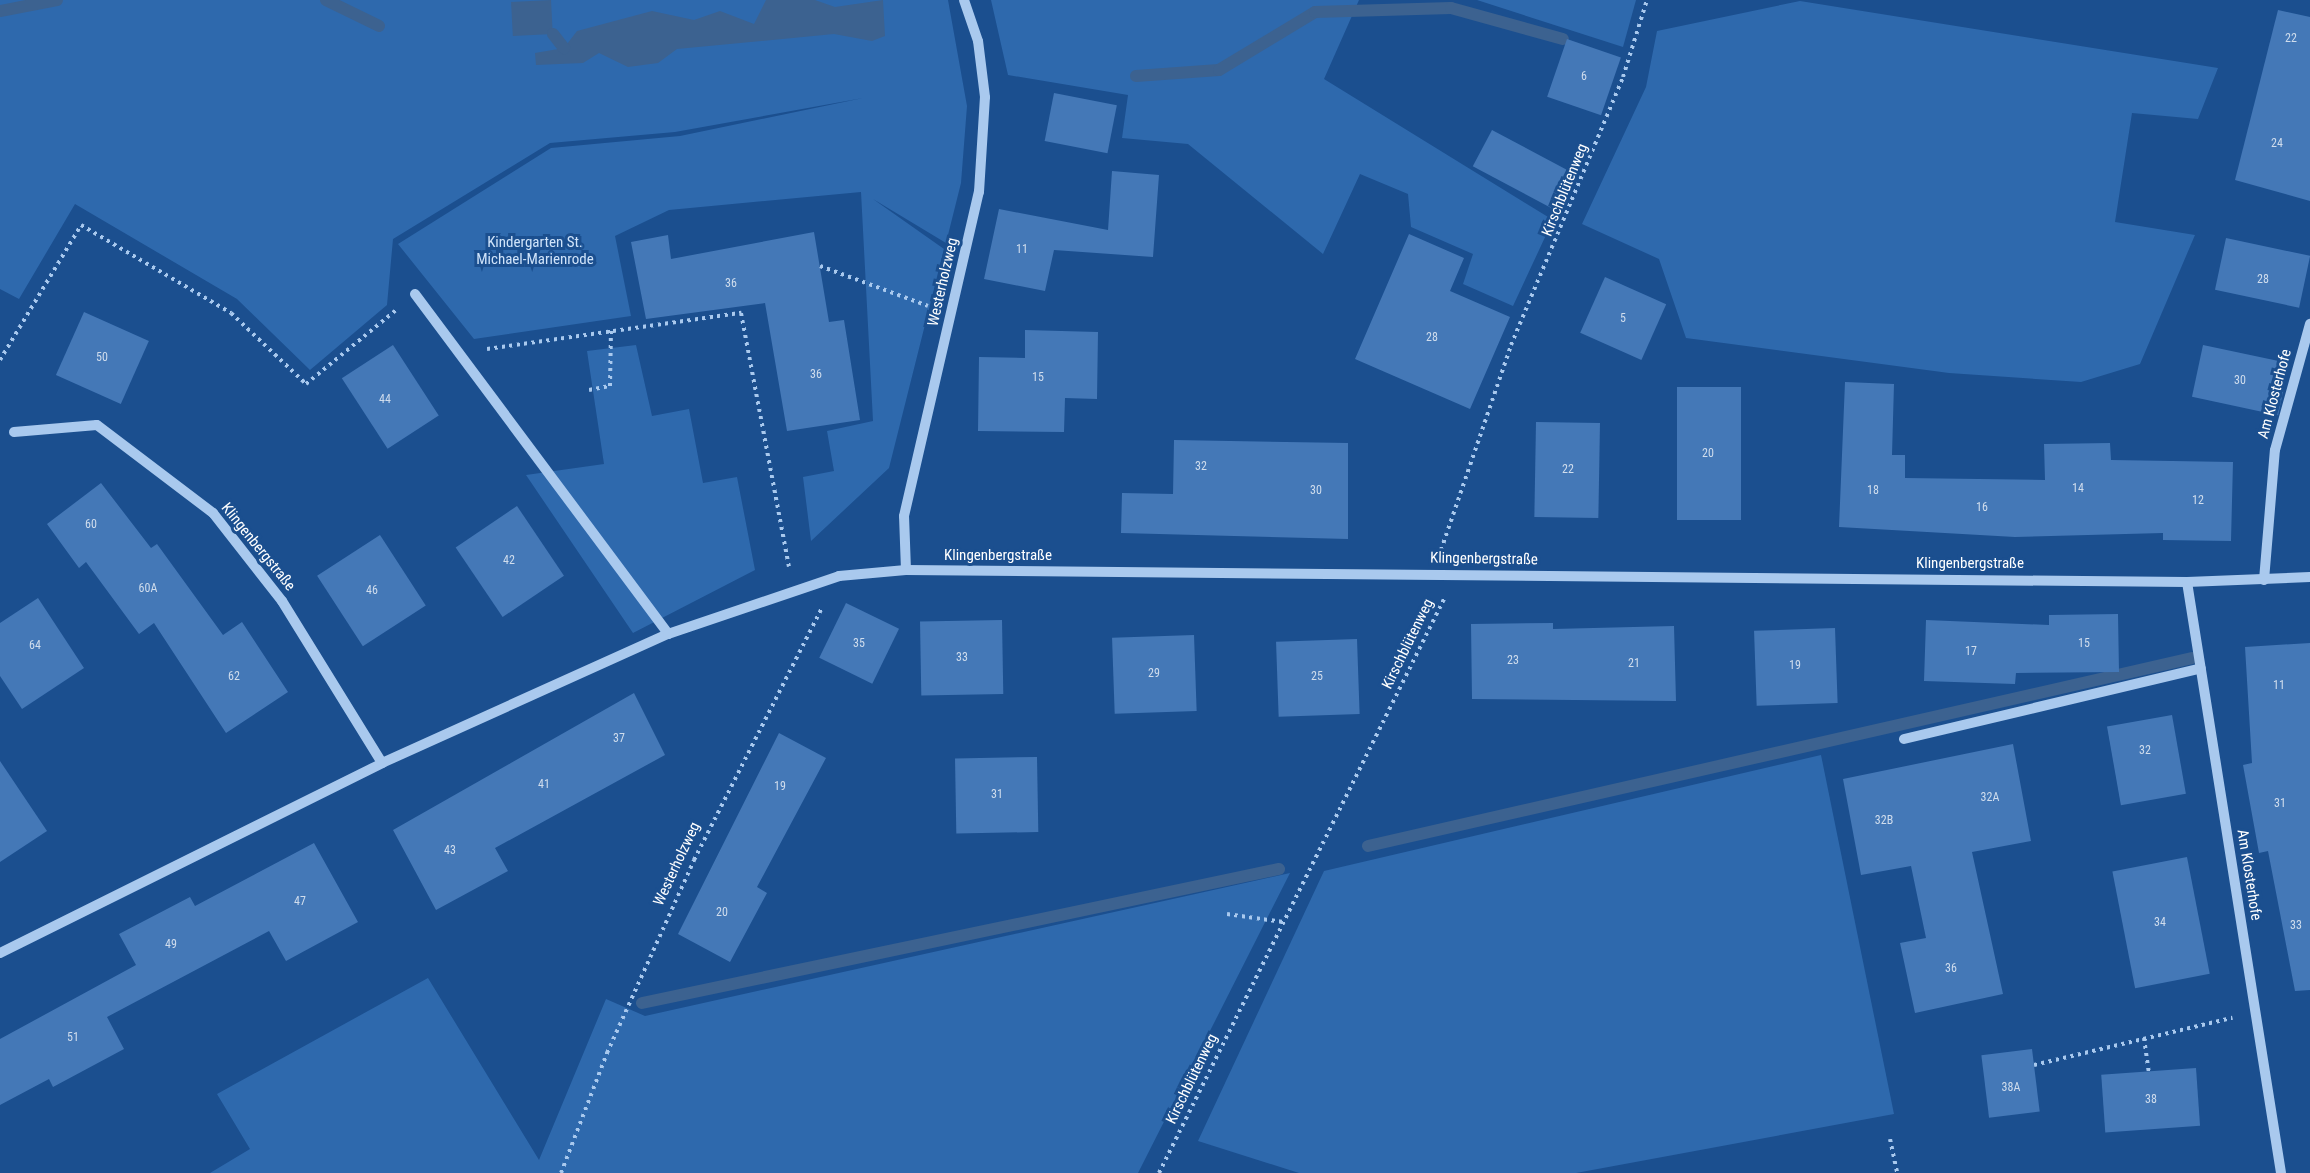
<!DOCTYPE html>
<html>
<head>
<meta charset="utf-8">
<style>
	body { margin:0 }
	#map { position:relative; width:2310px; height:1173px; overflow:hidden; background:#1b4f8f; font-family:"Roboto Condensed",sans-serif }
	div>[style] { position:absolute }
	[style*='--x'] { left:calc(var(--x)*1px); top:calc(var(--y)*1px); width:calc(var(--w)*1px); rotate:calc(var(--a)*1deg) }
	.green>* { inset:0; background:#2e69ad }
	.water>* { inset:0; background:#3c6290; transform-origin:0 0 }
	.stream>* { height:12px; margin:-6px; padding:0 6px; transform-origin:6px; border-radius:6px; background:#3c6290 }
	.building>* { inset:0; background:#4478b7; transform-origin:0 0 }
	.path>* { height:4px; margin-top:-2px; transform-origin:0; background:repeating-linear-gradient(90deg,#a9c9ee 0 3px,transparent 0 7.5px) }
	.minor>* { height:10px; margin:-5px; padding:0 5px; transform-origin:5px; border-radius:5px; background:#a9c9ee }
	span { translate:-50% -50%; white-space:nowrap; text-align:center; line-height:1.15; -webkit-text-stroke:6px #1b4f8f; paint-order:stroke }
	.number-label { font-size:12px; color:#d0dded }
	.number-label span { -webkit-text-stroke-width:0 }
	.street-label { font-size:15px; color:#fff }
	.park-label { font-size:15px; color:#cfe3fa }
</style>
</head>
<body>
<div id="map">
	<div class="green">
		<i style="clip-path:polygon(0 0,948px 0,967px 106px,961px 183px,946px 243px,873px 199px,944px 249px,889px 468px,811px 541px,803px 477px,834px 471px,827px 431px,873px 421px,861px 192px,669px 210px,615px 236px,631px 316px,474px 339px,398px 244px,551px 148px,680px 136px,863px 98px,675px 132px,550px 143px,393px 239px,387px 305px,310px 370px,237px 299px,75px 204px,19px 299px,0 289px)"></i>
		<i style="clip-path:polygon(991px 0,1359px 0,1324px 79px,1553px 220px,1513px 306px,1463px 284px,1473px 254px,1411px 227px,1408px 194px,1360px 174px,1323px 254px,1188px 144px,1122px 138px,1128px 95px,1008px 75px)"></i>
		<i style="clip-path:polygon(1477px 0,1636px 0,1623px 47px)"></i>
		<i style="clip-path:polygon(1800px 1px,2218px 68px,2198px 119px,2132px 113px,2115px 222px,2195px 235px,2140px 364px,2081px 382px,1949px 373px,1686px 338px,1659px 259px,1582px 224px,1646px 87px,1657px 31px)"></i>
		<i style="clip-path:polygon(636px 345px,652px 416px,689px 409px,703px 483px,737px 477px,755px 570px,633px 633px,526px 475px,604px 464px,587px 351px)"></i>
		<i style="clip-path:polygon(1821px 755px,1894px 1114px,1576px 1173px,1299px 1173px,1198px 1141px,1324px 871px)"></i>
		<i style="clip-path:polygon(1290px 873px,1138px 1173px,210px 1173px,250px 1149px,217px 1094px,428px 978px,539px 1160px,606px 999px,645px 1016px)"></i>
	</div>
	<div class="water">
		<i style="left:551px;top:0;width:34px;height:40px;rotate:87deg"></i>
		<i style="clip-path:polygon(766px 0,815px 0,835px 7px,883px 0,885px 36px,872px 41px,834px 34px,677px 49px,658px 63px,628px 67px,599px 53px,583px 63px,536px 65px,535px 53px,564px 48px,577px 31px,652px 11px,694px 20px,720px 11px,754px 24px)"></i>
	</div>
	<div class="stream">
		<i style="--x:326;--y:0;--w:59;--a:26.1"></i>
		<i style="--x:0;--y:11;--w:58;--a:-10.9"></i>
		<i style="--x:553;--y:34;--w:18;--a:52"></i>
		<i style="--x:1136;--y:76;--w:83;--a:-4.1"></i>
		<i style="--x:1219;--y:70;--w:112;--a:-31.1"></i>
		<i style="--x:1315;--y:12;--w:136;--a:-1.7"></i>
		<i style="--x:1451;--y:8;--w:116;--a:15.5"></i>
		<i style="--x:1368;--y:846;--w:845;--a:-12.85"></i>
		<i style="--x:642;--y:1003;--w:651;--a:-11.88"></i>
	</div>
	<div class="building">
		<i style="clip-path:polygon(2278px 10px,2310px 17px,2310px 201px,2235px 180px)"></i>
		<i style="left:1567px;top:39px;width:57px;height:61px;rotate:19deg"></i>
		<i style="left:1054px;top:93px;width:64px;height:49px;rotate:11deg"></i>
		<i style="left:1492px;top:130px;width:91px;height:41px;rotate:28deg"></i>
		<i style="clip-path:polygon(1112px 171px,1159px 175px,1153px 257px,1054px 250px,1045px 291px,984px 279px,999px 209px,1108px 230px)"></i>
		<i style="clip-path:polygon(814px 232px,829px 322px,844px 320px,860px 420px,787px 431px,765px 303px,646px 319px,631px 242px,668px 235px,671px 259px)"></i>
		<i style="clip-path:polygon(1409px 234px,1464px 258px,1450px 291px,1510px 317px,1470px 409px,1355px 359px)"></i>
		<i style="left:2226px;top:238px;width:86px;height:53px;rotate:12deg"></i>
		<i style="left:1605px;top:277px;width:67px;height:61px;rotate:24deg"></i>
		<i style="left:84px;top:312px;width:71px;height:69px;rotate:24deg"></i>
		<i style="clip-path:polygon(1025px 330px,1098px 332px,1097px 399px,1065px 398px,1064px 432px,978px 431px,979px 357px,1025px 358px)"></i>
		<i style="left:393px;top:345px;width:84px;height:61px;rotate:57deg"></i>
		<i style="left:2203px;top:345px;width:88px;height:53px;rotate:12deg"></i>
		<i style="clip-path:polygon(1845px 382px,1894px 384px,1892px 455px,1905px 455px,1905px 478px,2045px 480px,2044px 444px,2110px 443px,2111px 460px,2233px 462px,2231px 541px,2163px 540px,2163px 533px,2015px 537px,1839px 527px)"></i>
		<i style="left:1677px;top:387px;width:64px;height:133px"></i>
		<i style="left:1536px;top:422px;width:64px;height:95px;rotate:1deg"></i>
		<i style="clip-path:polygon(1174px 440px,1348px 443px,1348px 539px,1121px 533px,1122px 493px,1173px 494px)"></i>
		<i style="clip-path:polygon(101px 483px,151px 548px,157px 544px,223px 635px,242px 622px,288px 692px,226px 733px,154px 623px,139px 634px,86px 562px,79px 568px,47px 524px)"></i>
		<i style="left:517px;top:506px;width:84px;height:74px;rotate:56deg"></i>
		<i style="left:380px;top:535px;width:84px;height:75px;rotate:57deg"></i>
		<i style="clip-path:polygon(38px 598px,84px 668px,22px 709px,0 676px,0 623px)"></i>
		<i style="left:846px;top:603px;width:59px;height:61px;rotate:26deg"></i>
		<i style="clip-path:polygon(2118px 614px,2119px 672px,2016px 673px,2015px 684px,1924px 681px,1926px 620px,2049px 625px,2049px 615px)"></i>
		<i style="left:1002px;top:620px;width:74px;height:82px;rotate:89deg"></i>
		<i style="clip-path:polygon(1553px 623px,1553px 629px,1674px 626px,1676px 701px,1472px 699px,1471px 624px)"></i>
		<i style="left:1835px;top:628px;width:75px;height:81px;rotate:88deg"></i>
		<i style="left:1194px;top:635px;width:76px;height:82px;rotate:88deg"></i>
		<i style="left:1357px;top:639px;width:75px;height:81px;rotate:88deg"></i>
		<i style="clip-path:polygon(2310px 643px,2310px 990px,2295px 991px,2268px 851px,2259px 853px,2243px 765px,2252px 763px,2245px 647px)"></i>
		<i style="clip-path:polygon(634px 693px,665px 755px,495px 848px,508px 871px,436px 910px,393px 830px)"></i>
		<i style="left:2172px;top:715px;width:80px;height:66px;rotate:80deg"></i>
		<i style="clip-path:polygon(779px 733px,826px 758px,757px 887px,767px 893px,730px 962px,678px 934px)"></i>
		<i style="clip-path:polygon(2013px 744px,2031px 841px,1972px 852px,2003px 994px,1915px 1013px,1900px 943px,1926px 938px,1911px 866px,1861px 875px,1843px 779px)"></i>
		<i style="left:1037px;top:757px;width:75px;height:82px;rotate:89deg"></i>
		<i style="clip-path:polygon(0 761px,47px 831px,0 862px)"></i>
		<i style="clip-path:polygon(314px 843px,358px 922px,286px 961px,269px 931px,107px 1017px,124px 1049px,53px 1087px,49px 1079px,0 1105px,0 1039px,136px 965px,119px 934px,190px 897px,195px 906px)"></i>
		<i style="left:2187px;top:857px;width:119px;height:76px;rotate:79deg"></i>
		<i style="left:2032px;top:1049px;width:63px;height:51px;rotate:83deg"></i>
		<i style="left:2196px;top:1068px;width:58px;height:95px;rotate:86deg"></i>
	</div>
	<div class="path">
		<i style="--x:820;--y:266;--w:115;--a:20.3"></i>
		<i style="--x:487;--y:349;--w:257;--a:-8.1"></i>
		<i style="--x:741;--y:313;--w:258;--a:79.3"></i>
		<i style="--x:0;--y:360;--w:157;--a:-59"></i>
		<i style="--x:81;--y:225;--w:174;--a:30.4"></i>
		<i style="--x:231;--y:313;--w:103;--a:43.4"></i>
		<i style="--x:306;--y:384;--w:117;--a:-39.4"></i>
		<i style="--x:589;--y:390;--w:21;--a:-11"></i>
		<i style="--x:610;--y:386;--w:56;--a:-89"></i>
		<i style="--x:1441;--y:550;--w:217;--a:-71.1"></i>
		<i style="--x:1511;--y:345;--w:290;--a:-67.3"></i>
		<i style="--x:1623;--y:77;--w:81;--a:-72.7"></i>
		<i style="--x:1227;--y:914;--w:57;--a:8.1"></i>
		<i style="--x:2144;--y:1038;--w:34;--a:82"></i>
		<i style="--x:2034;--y:1065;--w:204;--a:-13.4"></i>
		<i style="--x:1890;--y:1139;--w:35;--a:78"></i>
		<i style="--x:561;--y:1173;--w:129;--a:-69"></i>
		<i style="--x:607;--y:1053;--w:212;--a:-65.7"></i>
		<i style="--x:694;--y:860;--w:283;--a:-63.1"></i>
		<i style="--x:1159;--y:1173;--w:641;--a:-63.59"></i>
	</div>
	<div class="minor">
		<i style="--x:415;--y:294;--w:424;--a:53.3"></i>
		<i style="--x:14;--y:432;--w:83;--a:-4.8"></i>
		<i style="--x:97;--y:425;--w:146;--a:37.2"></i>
		<i style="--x:213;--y:513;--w:112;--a:51.9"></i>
		<i style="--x:282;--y:601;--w:190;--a:58.3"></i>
		<i style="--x:906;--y:570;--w:54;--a:-92.1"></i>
		<i style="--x:904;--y:516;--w:333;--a:-77"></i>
		<i style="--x:979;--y:192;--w:95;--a:-86.4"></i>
		<i style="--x:985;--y:97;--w:56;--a:-97.1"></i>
		<i style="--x:978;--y:41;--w:43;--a:-108.9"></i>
		<i style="--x:2264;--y:580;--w:130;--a:-85.2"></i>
		<i style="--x:2275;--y:450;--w:131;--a:-74.5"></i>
		<i style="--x:2187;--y:582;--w:598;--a:80.96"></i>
		<i style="--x:1904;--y:739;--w:305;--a:-13.4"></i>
		<i style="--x:0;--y:953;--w:427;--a:-26.4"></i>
		<i style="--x:382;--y:763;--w:314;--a:-24.3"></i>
		<i style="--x:668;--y:634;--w:181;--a:-18.7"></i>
		<i style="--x:839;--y:576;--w:67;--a:-5.1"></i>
		<i style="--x:906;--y:570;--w:1281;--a:0.54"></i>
		<i style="--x:2187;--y:582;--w:123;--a:-2.3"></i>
	</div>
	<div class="number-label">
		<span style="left:2291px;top:39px">22</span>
		<span style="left:1584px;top:77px">6</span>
		<span style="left:2277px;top:144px">24</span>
		<span style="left:1022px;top:250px">11</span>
		<span style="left:2263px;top:280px">28</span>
		<span style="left:731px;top:284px">36</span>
		<span style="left:1623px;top:319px">5</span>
		<span style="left:1432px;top:338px">28</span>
		<span style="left:102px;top:358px">50</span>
		<span style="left:816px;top:375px">36</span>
		<span style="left:1038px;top:378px">15</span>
		<span style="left:2240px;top:381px">30</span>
		<span style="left:385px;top:400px">44</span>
		<span style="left:1708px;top:454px">20</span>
		<span style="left:1201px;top:467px">32</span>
		<span style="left:1568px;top:470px">22</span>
		<span style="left:2078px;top:489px">14</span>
		<span style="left:1316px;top:491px">30</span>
		<span style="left:1873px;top:491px">18</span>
		<span style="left:2198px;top:501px">12</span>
		<span style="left:1982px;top:508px">16</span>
		<span style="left:91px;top:525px">60</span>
		<span style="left:509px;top:561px">42</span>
		<span style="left:148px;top:589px">60A</span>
		<span style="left:372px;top:591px">46</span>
		<span style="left:859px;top:644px">35</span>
		<span style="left:2084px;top:644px">15</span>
		<span style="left:35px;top:646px">64</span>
		<span style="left:1971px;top:652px">17</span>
		<span style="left:962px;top:658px">33</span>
		<span style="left:1513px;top:661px">23</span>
		<span style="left:1634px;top:664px">21</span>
		<span style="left:1795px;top:666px">19</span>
		<span style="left:1154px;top:674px">29</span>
		<span style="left:234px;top:677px">62</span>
		<span style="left:1317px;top:677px">25</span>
		<span style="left:2279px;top:686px">11</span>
		<span style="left:619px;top:739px">37</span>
		<span style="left:2145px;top:751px">32</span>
		<span style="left:544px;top:785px">41</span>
		<span style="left:780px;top:787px">19</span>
		<span style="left:997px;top:795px">31</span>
		<span style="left:1990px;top:798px">32A</span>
		<span style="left:2280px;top:804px">31</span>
		<span style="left:1884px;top:821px">32B</span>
		<span style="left:450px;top:851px">43</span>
		<span style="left:300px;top:902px">47</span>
		<span style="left:722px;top:913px">20</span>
		<span style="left:2160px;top:923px">34</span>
		<span style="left:2296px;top:926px">33</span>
		<span style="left:171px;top:945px">49</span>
		<span style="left:1951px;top:969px">36</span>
		<span style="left:73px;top:1038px">51</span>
		<span style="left:2011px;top:1088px">38A</span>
		<span style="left:2151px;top:1100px">38</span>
	</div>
	<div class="street-label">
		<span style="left:1565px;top:190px;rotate:-68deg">Kirschblütenweg</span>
		<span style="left:943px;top:282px;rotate:-77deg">Westerholzweg</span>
		<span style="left:2275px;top:394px;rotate:-75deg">Am Klosterhofe</span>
		<span style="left:258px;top:547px;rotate:51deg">Klingenbergstraße</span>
		<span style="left:998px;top:556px">Klingenbergstraße</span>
		<span style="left:1484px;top:559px;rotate:1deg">Klingenbergstraße</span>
		<span style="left:1970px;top:564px">Klingenbergstraße</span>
		<span style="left:1408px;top:644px;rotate:-64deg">Kirschblütenweg</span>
		<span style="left:677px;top:864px;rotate:-65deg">Westerholzweg</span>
		<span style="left:2249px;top:875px;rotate:81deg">Am Klosterhofe</span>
		<span style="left:1192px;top:1079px;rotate:-64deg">Kirschblütenweg</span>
	</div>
	<div class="park-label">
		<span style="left:535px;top:251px">Kindergarten St.<br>Michael-Marienrode</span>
	</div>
</div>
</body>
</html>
